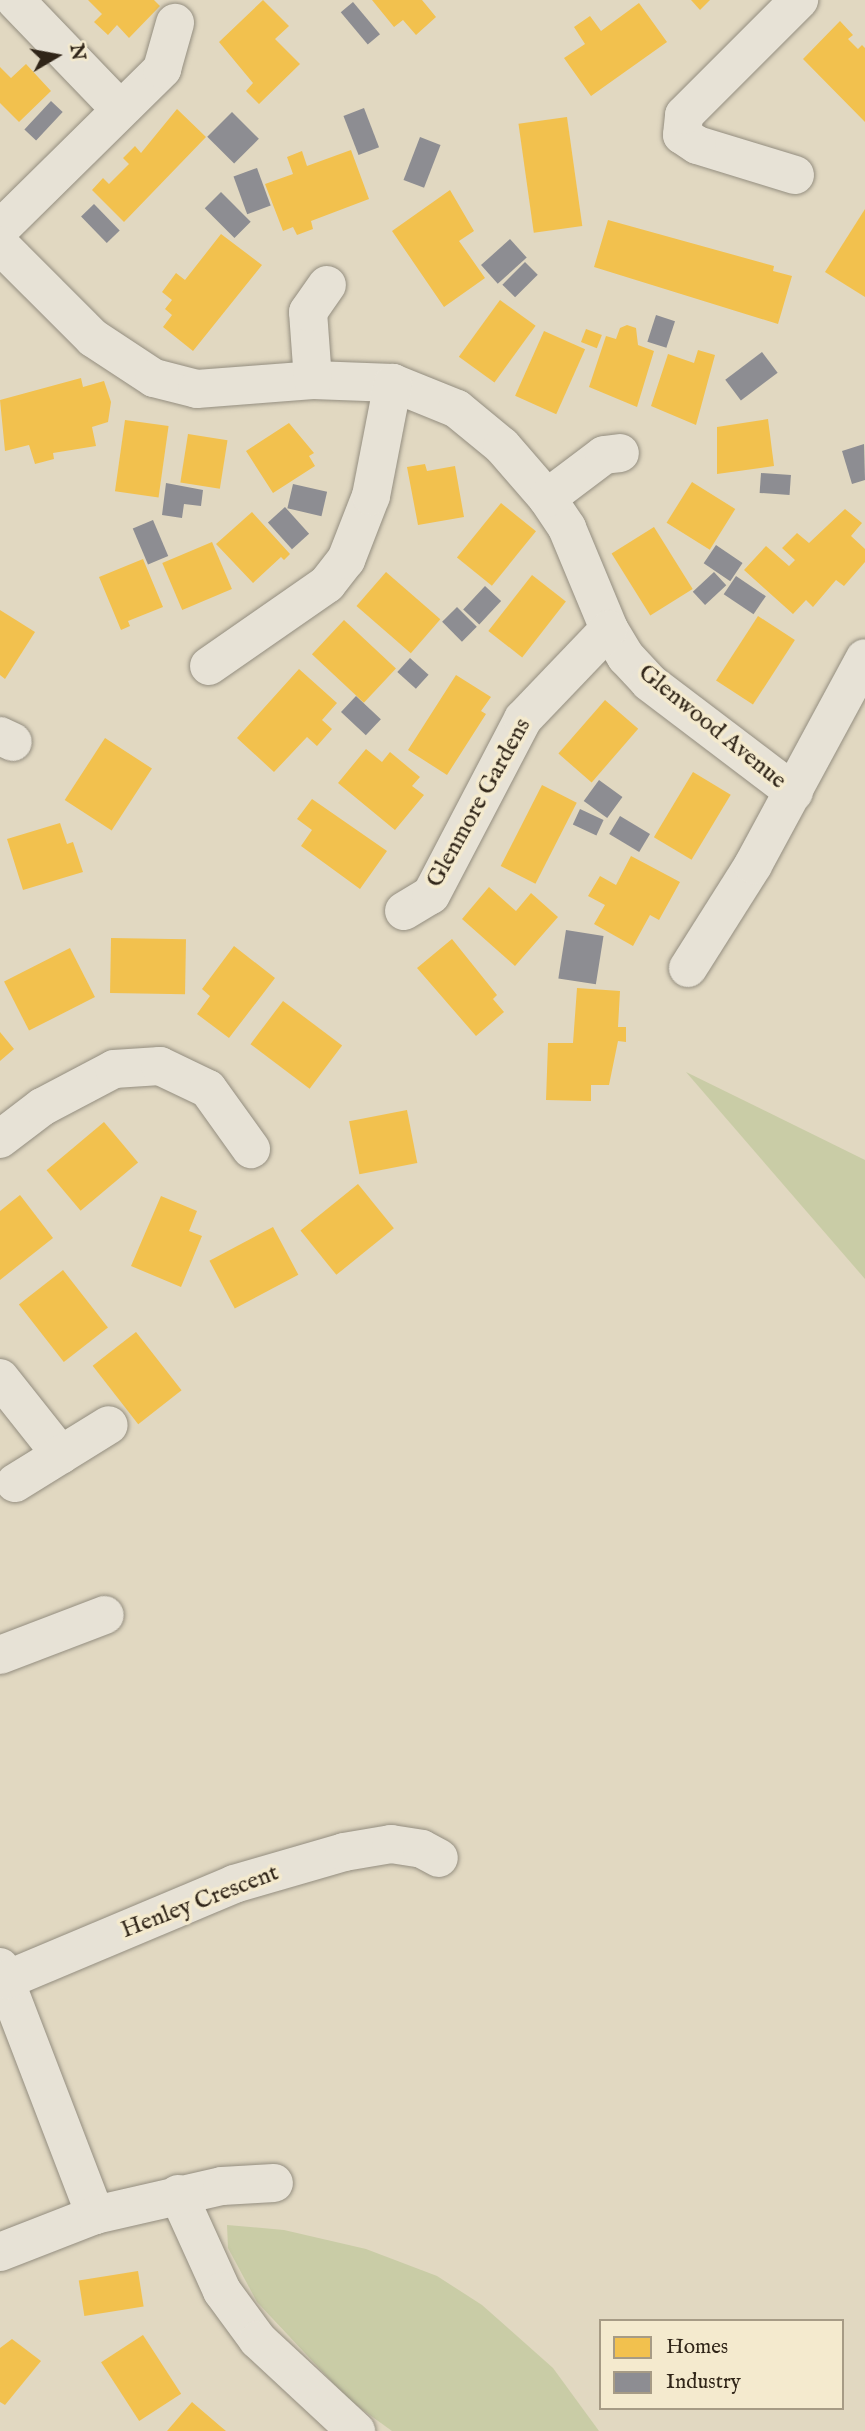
<!DOCTYPE html>
<html>
<head>
<meta charset="utf-8">
<style>
	body { margin:0 }
	#map { position:relative; width:865px; height:2431px; overflow:hidden; background:#e1d8c1; font-family:"IM FELL English",serif }
	div>[style] { position:absolute }
	[style*='--x'] { left:calc(var(--x)*1px); top:calc(var(--y)*1px); width:calc(var(--w)*1px); rotate:calc(var(--a)*1deg) }
	.green>* { inset:0; background:#c9cca6 }
	.homes>* { inset:0; background:#f2c14e; transform-origin:0 0 }
	.industry>* { inset:0; background:#8d8d92; transform-origin:0 0 }
	.roads { filter:drop-shadow(0 0 2px #948e80) drop-shadow(0 0 2px #948e80) }
	.minor>* { height:38px; margin:-19px; padding:0 19px; transform-origin:19px; border-radius:19px; background:#e7e2d6 }
	span { translate:-50% -50%; white-space:nowrap; text-align:center; line-height:1.15; -webkit-text-stroke:7px #f4eace; paint-order:stroke }
	.street-label { font-size:24px; color:#302518 }
	.legend { position:absolute; left:599px; top:2319px; width:245px; height:91px; box-sizing:border-box; background:#f4eace; border:2px solid #a69b85; margin:0; padding:9px 12px; list-style:none; font-size:21px; color:#302518 }
	.legend li { display:flex; align-items:center; gap:14px; height:35px }
	.legend b { width:35px; border:2px solid #a69b85 }
	.north { position:absolute; left:21px; top:21px; width:70px; height:70px; -webkit-text-stroke:5px #f4eace; paint-order:stroke; rotate:80deg; font-size:19px; font-weight:700; line-height:28px; text-align:center; color:#302518 }
	.north::after { content:''; display:block; margin:auto; width:24px; height:32px; background:#302518; clip-path:polygon(50% 0,100% 100%,50% 72%,0 100%) }
</style>
</head>
<body>
<div id="map">
	<div class="green">
		<i style="clip-path:polygon(686px 1072px,865px 1160px,865px 1279px)"></i>
		<i style="clip-path:polygon(227px 2225px,284px 2230px,366px 2249px,437px 2276px,482px 2305px,553px 2368px,599px 2431px,392px 2431px,349px 2400px,257px 2302px,228px 2248px)"></i>
	</div>
	<div class="homes">
		<i style="clip-path:polygon(88px 0,154px 0,160px 6px,129px 38px,117px 25px,108px 35px,94px 22px,102px 14px)"></i>
		<i style="clip-path:polygon(263px 0,289px 26px,275px 39px,300px 64px,259px 104px,246px 91px,253px 83px,219px 42px)"></i>
		<i style="clip-path:polygon(372px 0,422px 0,436px 17px,416px 35px,403px 20px,394px 27px)"></i>
		<i style="clip-path:polygon(691px 0,710px 0,700px 10px)"></i>
		<i style="clip-path:polygon(639px 3px,667px 42px,591px 96px,564px 58px,585px 44px,574px 27px,590px 16px,601px 31px)"></i>
		<i style="clip-path:polygon(840px 21px,853px 35px,848px 39px,858px 49px,862px 45px,865px 48px,865px 122px,803px 59px)"></i>
		<i style="clip-path:polygon(26px 64px,51px 91px,19px 122px,0 103px,0 67px,11px 78px)"></i>
		<i style="clip-path:polygon(177px 109px,206px 137px,124px 222px,92px 190px,103px 178px,109px 184px,129px 164px,123px 158px,135px 146px,141px 153px)"></i>
		<i style="left:567px;top:117px;width:110px;height:49px;rotate:82deg"></i>
		<i style="clip-path:polygon(351px 150px,369px 199px,311px 221px,313px 229px,297px 235px,293px 227px,283px 231px,265px 184px,293px 174px,287px 157px,302px 151px,307px 166px)"></i>
		<i style="clip-path:polygon(450px 190px,474px 231px,459px 241px,485px 278px,444px 307px,392px 231px)"></i>
		<i style="clip-path:polygon(865px 209px,865px 297px,825px 272px)"></i>
		<i style="clip-path:polygon(608px 220px,774px 266px,773px 271px,792px 276px,778px 324px,594px 267px)"></i>
		<i style="clip-path:polygon(221px 234px,262px 265px,193px 351px,163px 327px,172px 315px,165px 309px,172px 300px,162px 292px,176px 273px,185px 280px)"></i>
		<i style="left:500px;top:300px;width:44px;height:70px;rotate:36deg"></i>
		<i style="clip-path:polygon(627px 325px,636px 328px,638px 345px,654px 351px,637px 407px,589px 387px,606px 336px,616px 339px,620px 328px)"></i>
		<i style="left:586px;top:329px;width:17px;height:14px;rotate:21deg"></i>
		<i style="left:544px;top:331px;width:45px;height:71px;rotate:24deg"></i>
		<i style="clip-path:polygon(698px 350px,715px 355px,696px 425px,651px 406px,668px 354px,694px 363px)"></i>
		<i style="clip-path:polygon(81px 378px,83px 387px,104px 381px,111px 402px,108px 422px,92px 427px,96px 446px,53px 453px,54px 459px,35px 464px,29px 445px,5px 451px,0 400px)"></i>
		<i style="clip-path:polygon(768px 419px,774px 466px,717px 474px,717px 427px)"></i>
		<i style="left:125px;top:420px;width:44px;height:72px;rotate:8deg"></i>
		<i style="clip-path:polygon(289px 423px,314px 453px,309px 456px,315px 466px,273px 493px,246px 451px)"></i>
		<i style="left:188px;top:434px;width:40px;height:49px;rotate:9deg"></i>
		<i style="clip-path:polygon(425px 464px,427px 471px,455px 466px,464px 517px,418px 525px,407px 467px)"></i>
		<i style="left:692px;top:482px;width:51px;height:48px;rotate:32deg"></i>
		<i style="left:501px;top:503px;width:45px;height:70px;rotate:39deg"></i>
		<i style="clip-path:polygon(845px 509px,862px 523px,851px 536px,865px 549px,865px 562px,844px 586px,836px 580px,813px 607px,806px 600px,793px 614px,744px 570px,766px 546px,789px 566px,795px 560px,782px 548px,797px 533px,809px 543px)"></i>
		<i style="clip-path:polygon(252px 512px,290px 554px,284px 560px,281px 557px,253px 583px,216px 544px)"></i>
		<i style="left:654px;top:527px;width:73px;height:50px;rotate:58deg"></i>
		<i style="left:212px;top:542px;width:51px;height:54px;rotate:67deg"></i>
		<i style="clip-path:polygon(143px 559px,163px 607px,128px 621px,130px 626px,121px 630px,99px 577px)"></i>
		<i style="left:386px;top:572px;width:72px;height:45px;rotate:41deg"></i>
		<i style="left:532px;top:575px;width:43px;height:71px;rotate:38deg"></i>
		<i style="clip-path:polygon(0 610px,35px 632px,5px 679px,0 675px)"></i>
		<i style="left:758px;top:616px;width:44px;height:77px;rotate:33deg"></i>
		<i style="left:344px;top:620px;width:71px;height:47px;rotate:43deg"></i>
		<i style="clip-path:polygon(299px 669px,337px 703px,322px 720px,332px 729px,317px 746px,307px 737px,274px 772px,237px 738px)"></i>
		<i style="clip-path:polygon(456px 675px,491px 697px,481px 711px,486px 714px,447px 775px,408px 750px)"></i>
		<i style="left:605px;top:700px;width:44px;height:71px;rotate:41deg"></i>
		<i style="left:105px;top:738px;width:56px;height:74px;rotate:33deg"></i>
		<i style="clip-path:polygon(366px 749px,382px 762px,390px 752px,420px 777px,412px 786px,424px 795px,395px 830px,338px 783px)"></i>
		<i style="left:693px;top:772px;width:44px;height:76px;rotate:31deg"></i>
		<i style="left:542px;top:785px;width:39px;height:91px;rotate:27deg"></i>
		<i style="clip-path:polygon(312px 799px,387px 851px,360px 889px,301px 846px,312px 830px,297px 819px)"></i>
		<i style="clip-path:polygon(60px 823px,67px 844px,73px 842px,83px 872px,23px 890px,7px 839px)"></i>
		<i style="clip-path:polygon(631px 856px,680px 882px,659px 920px,650px 915px,633px 946px,594px 924px,605px 905px,588px 896px,600px 876px,616px 885px)"></i>
		<i style="clip-path:polygon(489px 887px,516px 911px,531px 893px,558px 917px,515px 966px,462px 919px)"></i>
		<i style="left:111px;top:938px;width:75px;height:55px;rotate:1deg"></i>
		<i style="clip-path:polygon(452px 939px,497px 995px,493px 999px,504px 1012px,476px 1036px,417px 968px)"></i>
		<i style="clip-path:polygon(234px 946px,275px 978px,229px 1038px,197px 1014px,210px 996px,202px 989px)"></i>
		<i style="left:70px;top:948px;width:55px;height:74px;rotate:63deg"></i>
		<i style="clip-path:polygon(577px 988px,620px 991px,618px 1027px,626px 1027px,626px 1042px,618px 1041px,609px 1085px,591px 1085px,591px 1101px,546px 1100px,548px 1043px,573px 1043px)"></i>
		<i style="left:283px;top:1001px;width:74px;height:54px;rotate:37deg"></i>
		<i style="clip-path:polygon(0 1032px,14px 1049px,0 1061px)"></i>
		<i style="left:407px;top:1110px;width:54px;height:59px;rotate:79deg"></i>
		<i style="left:104px;top:1122px;width:53px;height:75px;rotate:50deg"></i>
		<i style="left:358px;top:1184px;width:57px;height:74px;rotate:51deg"></i>
		<i style="clip-path:polygon(20px 1195px,53px 1238px,0 1280px,0 1211px)"></i>
		<i style="clip-path:polygon(161px 1196px,197px 1211px,189px 1231px,202px 1236px,181px 1287px,131px 1266px)"></i>
		<i style="left:273px;top:1227px;width:54px;height:72px;rotate:62deg"></i>
		<i style="left:63px;top:1270px;width:73px;height:56px;rotate:52deg"></i>
		<i style="left:136px;top:1332px;width:74px;height:55px;rotate:52deg"></i>
		<i style="left:138px;top:2271px;width:36px;height:60px;rotate:81deg"></i>
		<i style="left:143px;top:2335px;width:70px;height:50px;rotate:57deg"></i>
		<i style="clip-path:polygon(12px 2339px,41px 2361px,5px 2405px,0 2402px,0 2348px)"></i>
		<i style="clip-path:polygon(192px 2402px,220px 2426px,226px 2431px,167px 2431px)"></i>
	</div>
	<div class="industry">
		<i style="left:353px;top:2px;width:42px;height:16px;rotate:50deg"></i>
		<i style="left:51px;top:101px;width:16px;height:39px;rotate:43deg"></i>
		<i style="left:364px;top:108px;width:42px;height:22px;rotate:69deg"></i>
		<i style="left:232px;top:112px;width:38px;height:35px;rotate:45deg"></i>
		<i style="left:420px;top:137px;width:22px;height:46px;rotate:21deg"></i>
		<i style="left:257px;top:168px;width:40px;height:25px;rotate:70deg"></i>
		<i style="left:221px;top:192px;width:42px;height:23px;rotate:45deg"></i>
		<i style="left:94px;top:204px;width:37px;height:18px;rotate:46deg"></i>
		<i style="left:510px;top:239px;width:25px;height:39px;rotate:48deg"></i>
		<i style="left:525px;top:262px;width:18px;height:32px;rotate:45deg"></i>
		<i style="left:656px;top:315px;width:20px;height:28px;rotate:18deg"></i>
		<i style="left:762px;top:352px;width:26px;height:46px;rotate:53deg"></i>
		<i style="clip-path:polygon(864px 444px,865px 480px,852px 484px,842px 451px)"></i>
		<i style="left:761px;top:473px;width:30px;height:20px;rotate:4deg"></i>
		<i style="clip-path:polygon(166px 483px,203px 490px,201px 506px,184px 504px,182px 518px,162px 515px)"></i>
		<i style="left:293px;top:484px;width:35px;height:25px;rotate:13deg"></i>
		<i style="left:285px;top:507px;width:36px;height:23px;rotate:48deg"></i>
		<i style="left:153px;top:520px;width:39px;height:22px;rotate:67deg"></i>
		<i style="left:716px;top:545px;width:32px;height:22px;rotate:34deg"></i>
		<i style="left:714px;top:572px;width:18px;height:29px;rotate:47deg"></i>
		<i style="left:736px;top:576px;width:36px;height:22px;rotate:34deg"></i>
		<i style="left:485px;top:586px;width:22px;height:32px;rotate:43deg"></i>
		<i style="left:457px;top:607px;width:28px;height:21px;rotate:45deg"></i>
		<i style="left:410px;top:658px;width:25px;height:19px;rotate:42deg"></i>
		<i style="left:356px;top:696px;width:34px;height:22px;rotate:43deg"></i>
		<i style="left:599px;top:780px;width:29px;height:26px;rotate:36deg"></i>
		<i style="left:580px;top:809px;width:26px;height:17px;rotate:25deg"></i>
		<i style="left:620px;top:816px;width:35px;height:21px;rotate:31deg"></i>
		<i style="left:566px;top:930px;width:38px;height:49px;rotate:9deg"></i>
	</div>
	<div class="roads">
		<div class="minor">
			<i style="--x:15;--y:0;--w:150;--a:46.1"></i>
			<i style="--x:795;--y:175;--w:102;--a:-163"></i>
			<i style="--x:697;--y:145;--w:18;--a:-146"></i>
			<i style="--x:682;--y:135;--w:20;--a:-84"></i>
			<i style="--x:684;--y:115;--w:163;--a:-45"></i>
			<i style="--x:0;--y:229;--w:228;--a:-44.6"></i>
			<i style="--x:162;--y:69;--w:48;--a:-74.2"></i>
			<i style="--x:0;--y:245;--w:132;--a:45"></i>
			<i style="--x:93;--y:338;--w:73;--a:33.3"></i>
			<i style="--x:154;--y:378;--w:44;--a:14.3"></i>
			<i style="--x:197;--y:389;--w:116;--a:-4.4"></i>
			<i style="--x:313;--y:380;--w:80;--a:2.1"></i>
			<i style="--x:393;--y:383;--w:69;--a:22.1"></i>
			<i style="--x:457;--y:409;--w:58;--a:39.4"></i>
			<i style="--x:502;--y:446;--w:69;--a:49.1"></i>
			<i style="--x:547;--y:498;--w:36;--a:56"></i>
			<i style="--x:567;--y:528;--w:109;--a:67.4"></i>
			<i style="--x:609;--y:629;--w:33;--a:59"></i>
			<i style="--x:626;--y:657;--w:34;--a:47"></i>
			<i style="--x:649;--y:682;--w:182;--a:37.2"></i>
			<i style="--x:313;--y:380;--w:68;--a:-94.2"></i>
			<i style="--x:308;--y:312;--w:33;--a:-55"></i>
			<i style="--x:547;--y:498;--w:71;--a:-37"></i>
			<i style="--x:604;--y:455;--w:16;--a:-7"></i>
			<i style="--x:209;--y:666;--w:144;--a:-34.8"></i>
			<i style="--x:327;--y:584;--w:31;--a:-52"></i>
			<i style="--x:346;--y:560;--w:69;--a:-68.7"></i>
			<i style="--x:371;--y:496;--w:115;--a:-79"></i>
			<i style="--x:0;--y:736;--w:14;--a:25"></i>
			<i style="--x:404;--y:911;--w:31;--a:-31"></i>
			<i style="--x:431;--y:895;--w:199;--a:-62.4"></i>
			<i style="--x:523;--y:719;--w:124;--a:-46.3"></i>
			<i style="--x:688;--y:968;--w:122;--a:-57.7"></i>
			<i style="--x:753;--y:865;--w:235;--a:-61.6"></i>
			<i style="--x:0;--y:1139;--w:53;--a:-37.3"></i>
			<i style="--x:42;--y:1107;--w:81;--a:-27.8"></i>
			<i style="--x:114;--y:1069;--w:46;--a:-3.7"></i>
			<i style="--x:160;--y:1066;--w:53;--a:25.6"></i>
			<i style="--x:208;--y:1089;--w:74;--a:54.4"></i>
			<i style="--x:0;--y:1378;--w:98;--a:51.6"></i>
			<i style="--x:15;--y:1483;--w:110;--a:-31.7"></i>
			<i style="--x:0;--y:1655;--w:112;--a:-20.9"></i>
			<i style="--x:0;--y:1967;--w:266;--a:69"></i>
			<i style="--x:6;--y:1980;--w:247;--a:-22.8"></i>
			<i style="--x:234;--y:1884;--w:115;--a:-16.2"></i>
			<i style="--x:344;--y:1852;--w:48;--a:-9.7"></i>
			<i style="--x:391;--y:1844;--w:31;--a:9"></i>
			<i style="--x:422;--y:1849;--w:19;--a:28"></i>
			<i style="--x:178;--y:2194;--w:107;--a:65.6"></i>
			<i style="--x:222;--y:2291;--w:61;--a:53.7"></i>
			<i style="--x:258;--y:2340;--w:134;--a:42.9"></i>
			<i style="--x:0;--y:2252;--w:102;--a:-21.3"></i>
			<i style="--x:95;--y:2215;--w:130;--a:-12.9"></i>
			<i style="--x:222;--y:2186;--w:52;--a:-3.3"></i>
		</div>
	</div>
	<div class="street-label">
		<span style="left:712px;top:727px;rotate:39deg">Glenwood Avenue</span>
		<span style="left:479px;top:803px;rotate:-61deg">Glenmore Gardens</span>
		<span style="left:200px;top:1902px;rotate:-21deg">Henley Crescent</span>
	</div>
	<ul class="legend">
	<li><b style="height:19px;background:#f2c14e"></b>Homes</li>
	<li><b style="height:19px;background:#8d8d92"></b>Industry</li>
	</ul>
	<div class="north">N</div>
</div>
</body>
</html>
